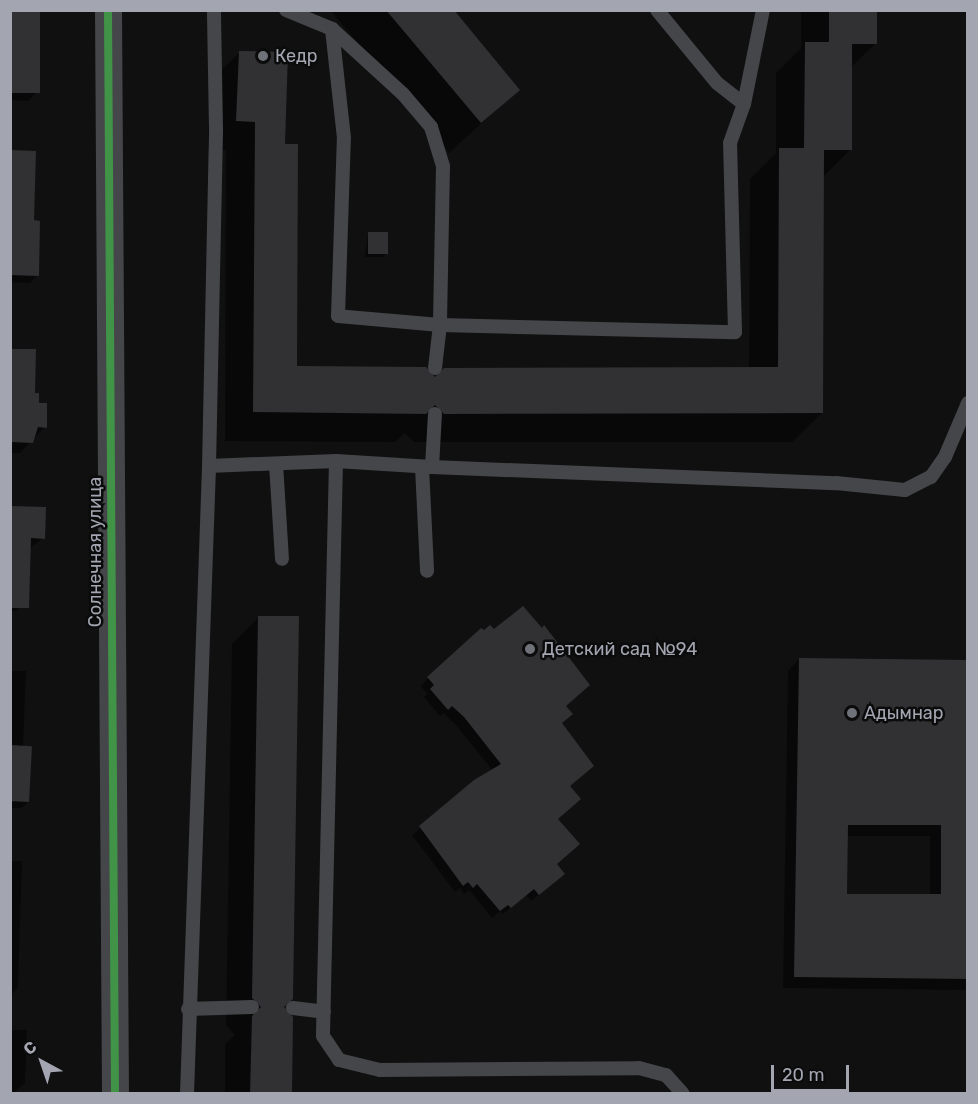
<!DOCTYPE html>
<html>
<head>
<meta charset="utf-8">
<style>
	body { margin:0 }
	#map { position:relative; width:978px; height:1104px; overflow:hidden; background:#101011; font-family:Rubik,sans-serif }
	div>[style] { position:absolute }
	[style*='--x'] { left:calc(var(--x)*1px); top:calc(var(--y)*1px); width:calc(var(--w)*1px); rotate:calc(var(--a)*1deg) }
	.shadow>* { inset:0; background:#0007 }
	.building>* { inset:0; background:#313133; transform-origin:0 0 }
	.service>* { height:14px; margin:-7px; padding:0 7px; transform-origin:7px; border-radius:7px; background:#45464a }
	.minor>* { height:27px; margin:-13.5px; padding:0 13.5px; transform-origin:13.5px; border-radius:13.5px; background:#45464a }
	.cycleway>* { height:8px; margin:-4px; padding:0 4px; transform-origin:4px; border-radius:4px; background:#419447 }
	.dots>* { width:16px; height:16px; translate:-50% -50%; box-sizing:border-box; border:3px solid #0b0b0c; border-radius:50% }
	span { translate:-50% -50%; white-space:nowrap; text-align:center; line-height:1.15; -webkit-text-stroke:5px #0b0b0c; paint-order:stroke }
	.poi-label { font-size:18px; color:#a3a6b1 }
	.left { translate:0 -50%; text-align:left }
	.street-label { font-size:18px; color:#a3a6b1 }
	.frame { position:absolute; inset:0; border:12px solid #a3a6b1; pointer-events:none }
	.north { position:absolute; left:12px; top:1032px; width:60px; height:60px; -webkit-text-stroke:4px #0b0b0c; paint-order:stroke; rotate:320deg; font-size:16px; font-weight:700; line-height:24px; text-align:center; color:#a3a6b1 }
	.north::after { content:''; display:block; margin:auto; width:21px; height:27px; background:#a3a6b1; clip-path:polygon(50% 0,100% 100%,50% 72%,0 100%) }
	.scale { position:absolute; left:771px; top:1065px; width:78px; height:27px; box-sizing:border-box; border:3px solid #a3a6b1; border-top:0; padding-left:8px; font-size:18px; line-height:21px; white-space:nowrap; color:#a3a6b1; -webkit-text-stroke:4px #0b0b0c; paint-order:stroke }
</style>
</head>
<body>
<div id="map">
	<div class="shadow">
		<i style="clip-path:polygon(10px 10px,36px 93px,28px 101px,10px 100px)"></i>
		<i style="clip-path:polygon(330px 10px,452px 10px,518px 90px,449px 153px)"></i>
		<i style="clip-path:polygon(801px 10px,875px 10px,875px 44px,850px 68px,850px 150px,823px 177px,822px 413px,792px 442px,414px 442px,405px 433px,395px 442px,225px 441px,226px 150px,208px 150px,210px 81px,240px 52px,283px 145px,296px 367px,434px 379px,749px 368px,750px 179px,776px 153px,776px 73px,801px 48px)"></i>
		<i style="clip-path:polygon(10px 152px,32px 222px,37px 275px,30px 283px,10px 282px)"></i>
		<i style="clip-path:polygon(368px 234px,386px 254px,383px 257px,365px 257px)"></i>
		<i style="clip-path:polygon(10px 350px,45px 427px,20px 453px,10px 453px)"></i>
		<i style="clip-path:polygon(10px 508px,43px 538px,29px 549px,28px 599px,16px 611px,10px 611px)"></i>
		<i style="clip-path:polygon(259px 617px,290px 1094px,225px 1094px,225px 1044px,235px 1035px,226px 1025px,232px 644px)"></i>
		<i style="clip-path:polygon(evenodd,799px 659px,968px 662px,968px 990px,783px 988px,788px 671px,799px 659px,846px 836px,930px 836px,930px 896px,846px 896px,846px 836px)"></i>
		<i style="clip-path:polygon(10px 671px,26px 671px,23px 747px,29px 801px,22px 808px,10px 808px)"></i>
		<i style="clip-path:polygon(428px 678px,564px 706px,560px 724px,569px 787px,557px 819px,555px 881px,531px 901px,526px 895px,503px 914px,500px 911px,492px 918px,469px 890px,464px 894px,460px 888px,455px 892px,412px 835px,493px 771px,456px 725px,443px 713px,440px 716px,424px 697px,427px 694px,421px 686px)"></i>
		<i style="clip-path:polygon(10px 861px,22px 861px,18px 988px,10px 996px)"></i>
		<i style="clip-path:polygon(10px 1030px,27px 1030px,25px 1083px,12px 1094px)"></i>
	</div>
	<div class="building">
		<i style="left:10px;top:10px;width:30px;height:83px"></i>
		<i style="clip-path:polygon(386px 10px,454px 10px,520px 90px,481px 123px)"></i>
		<i style="clip-path:polygon(829px 10px,877px 10px,877px 44px,852px 44px,852px 150px,824px 150px,823px 413px,444px 414px,435px 405px,426px 414px,253px 412px,255px 122px,236px 121px,239px 51px,288px 52px,285px 144px,298px 144px,297px 366px,426px 367px,435px 377px,444px 368px,778px 367px,779px 148px,804px 148px,805px 42px,829px 42px)"></i>
		<i style="clip-path:polygon(10px 150px,36px 151px,34px 220px,40px 221px,39px 276px,10px 275px)"></i>
		<i style="left:388px;top:232px;width:22px;height:20px;rotate:90deg"></i>
		<i style="clip-path:polygon(10px 349px,36px 349px,35px 393px,39px 393px,39px 403px,47px 403px,47px 428px,38px 427px,33px 443px,10px 442px)"></i>
		<i style="clip-path:polygon(10px 506px,46px 507px,45px 539px,31px 538px,29px 608px,10px 608px)"></i>
		<i style="clip-path:polygon(523px 606px,542px 628px,544px 625px,590px 685px,566px 706px,573px 714px,562px 723px,594px 766px,570px 786px,581px 799px,558px 819px,580px 844px,557px 864px,565px 874px,539px 895px,534px 889px,511px 908px,508px 905px,500px 911px,477px 884px,473px 888px,468px 882px,463px 886px,419px 826px,474px 780px,501px 764px,464px 717px,452px 706px,448px 710px,430px 689px,434px 685px,427px 677px,481px 628px,484px 630px,490px 625px,494px 629px)"></i>
		<i style="clip-path:polygon(258px 616px,299px 616px,293px 999px,284px 1007px,293px 1017px,292px 1094px,250px 1094px,252px 1016px,261px 1007px,252px 998px)"></i>
		<i style="clip-path:polygon(evenodd,799px 658px,968px 660px,968px 979px,794px 977px,799px 658px,848px 825px,941px 825px,941px 894px,847px 894px,848px 825px)"></i>
		<i style="left:10px;top:745px;width:22px;height:56px;rotate:3deg"></i>
	</div>
	<div class="service">
		<i style="--x:286;--y:10;--w:50;--a:22.4"></i>
		<i style="--x:332;--y:29;--w:96;--a:42.5"></i>
		<i style="--x:403;--y:94;--w:43;--a:49.7"></i>
		<i style="--x:431;--y:127;--w:41;--a:72.9"></i>
		<i style="--x:443;--y:166;--w:159;--a:91.1"></i>
		<i style="--x:440;--y:325;--w:102;--a:-175"></i>
		<i style="--x:338;--y:316;--w:178;--a:-88.1"></i>
		<i style="--x:344;--y:138;--w:110;--a:-96.3"></i>
		<i style="--x:657;--y:10;--w:94;--a:50.6"></i>
		<i style="--x:717;--y:83;--w:34;--a:38"></i>
		<i style="--x:435;--y:368;--w:43;--a:-83.4"></i>
		<i style="--x:440;--y:325;--w:295;--a:1.4"></i>
		<i style="--x:735;--y:332;--w:189;--a:-91.5"></i>
		<i style="--x:730;--y:143;--w:41;--a:-70.3"></i>
		<i style="--x:744;--y:104;--w:96;--a:-78.6"></i>
		<i style="--x:336;--y:461;--w:575;--a:91.3"></i>
		<i style="--x:323;--y:1036;--w:29;--a:56"></i>
		<i style="--x:339;--y:1060;--w:42;--a:13.7"></i>
		<i style="--x:380;--y:1070;--w:259;--a:-0.4"></i>
		<i style="--x:639;--y:1068;--w:28;--a:15"></i>
		<i style="--x:666;--y:1075;--w:25;--a:48"></i>
		<i style="--x:276;--y:464;--w:95;--a:86.4"></i>
		<i style="--x:209;--y:466;--w:127;--a:-2.3"></i>
		<i style="--x:336;--y:461;--w:96;--a:3.6"></i>
		<i style="--x:432;--y:467;--w:53;--a:-86.8"></i>
		<i style="--x:422;--y:467;--w:104;--a:87.2"></i>
		<i style="--x:432;--y:467;--w:404;--a:2.3"></i>
		<i style="--x:836;--y:483;--w:69;--a:5.8"></i>
		<i style="--x:905;--y:490;--w:29;--a:-27"></i>
		<i style="--x:931;--y:477;--w:24;--a:-55"></i>
		<i style="--x:945;--y:457;--w:59;--a:-66.9"></i>
		<i style="--x:293;--y:1008;--w:31;--a:7"></i>
		<i style="--x:188;--y:1009;--w:64;--a:-1.8"></i>
		<i style="--x:187;--y:1094;--w:628;--a:-87.99"></i>
		<i style="--x:209;--y:466;--w:337;--a:-88.8"></i>
		<i style="--x:216;--y:129;--w:119;--a:-91"></i>
	</div>
	<div class="minor">
		<i style="--x:108;--y:10;--w:1084;--a:89.63"></i>
	</div>
	<div class="cycleway">
		<i style="--x:108;--y:10;--w:1084;--a:89.63"></i>
	</div>
	<div class="dots">
		<i style="left:263px;top:56px;background:#707279"></i>
		<i style="left:530px;top:649px;background:#707279"></i>
		<i style="left:852px;top:713px;background:#707279"></i>
	</div>
	<div class="poi-label">
		<span class="left" style="left:275px;top:56px">Кедр</span>
		<span class="left" style="left:542px;top:649px">Детский сад №94</span>
		<span class="left" style="left:864px;top:713px">Адымнар</span>
	</div>
	<div class="street-label">
		<span style="left:95px;top:552px;rotate:-90deg">Солнечная улица</span>
	</div>
	<div class="frame"></div>
	<div class="north">С</div>
	<div class="scale">20 m</div>
</div>
</body>
</html>
